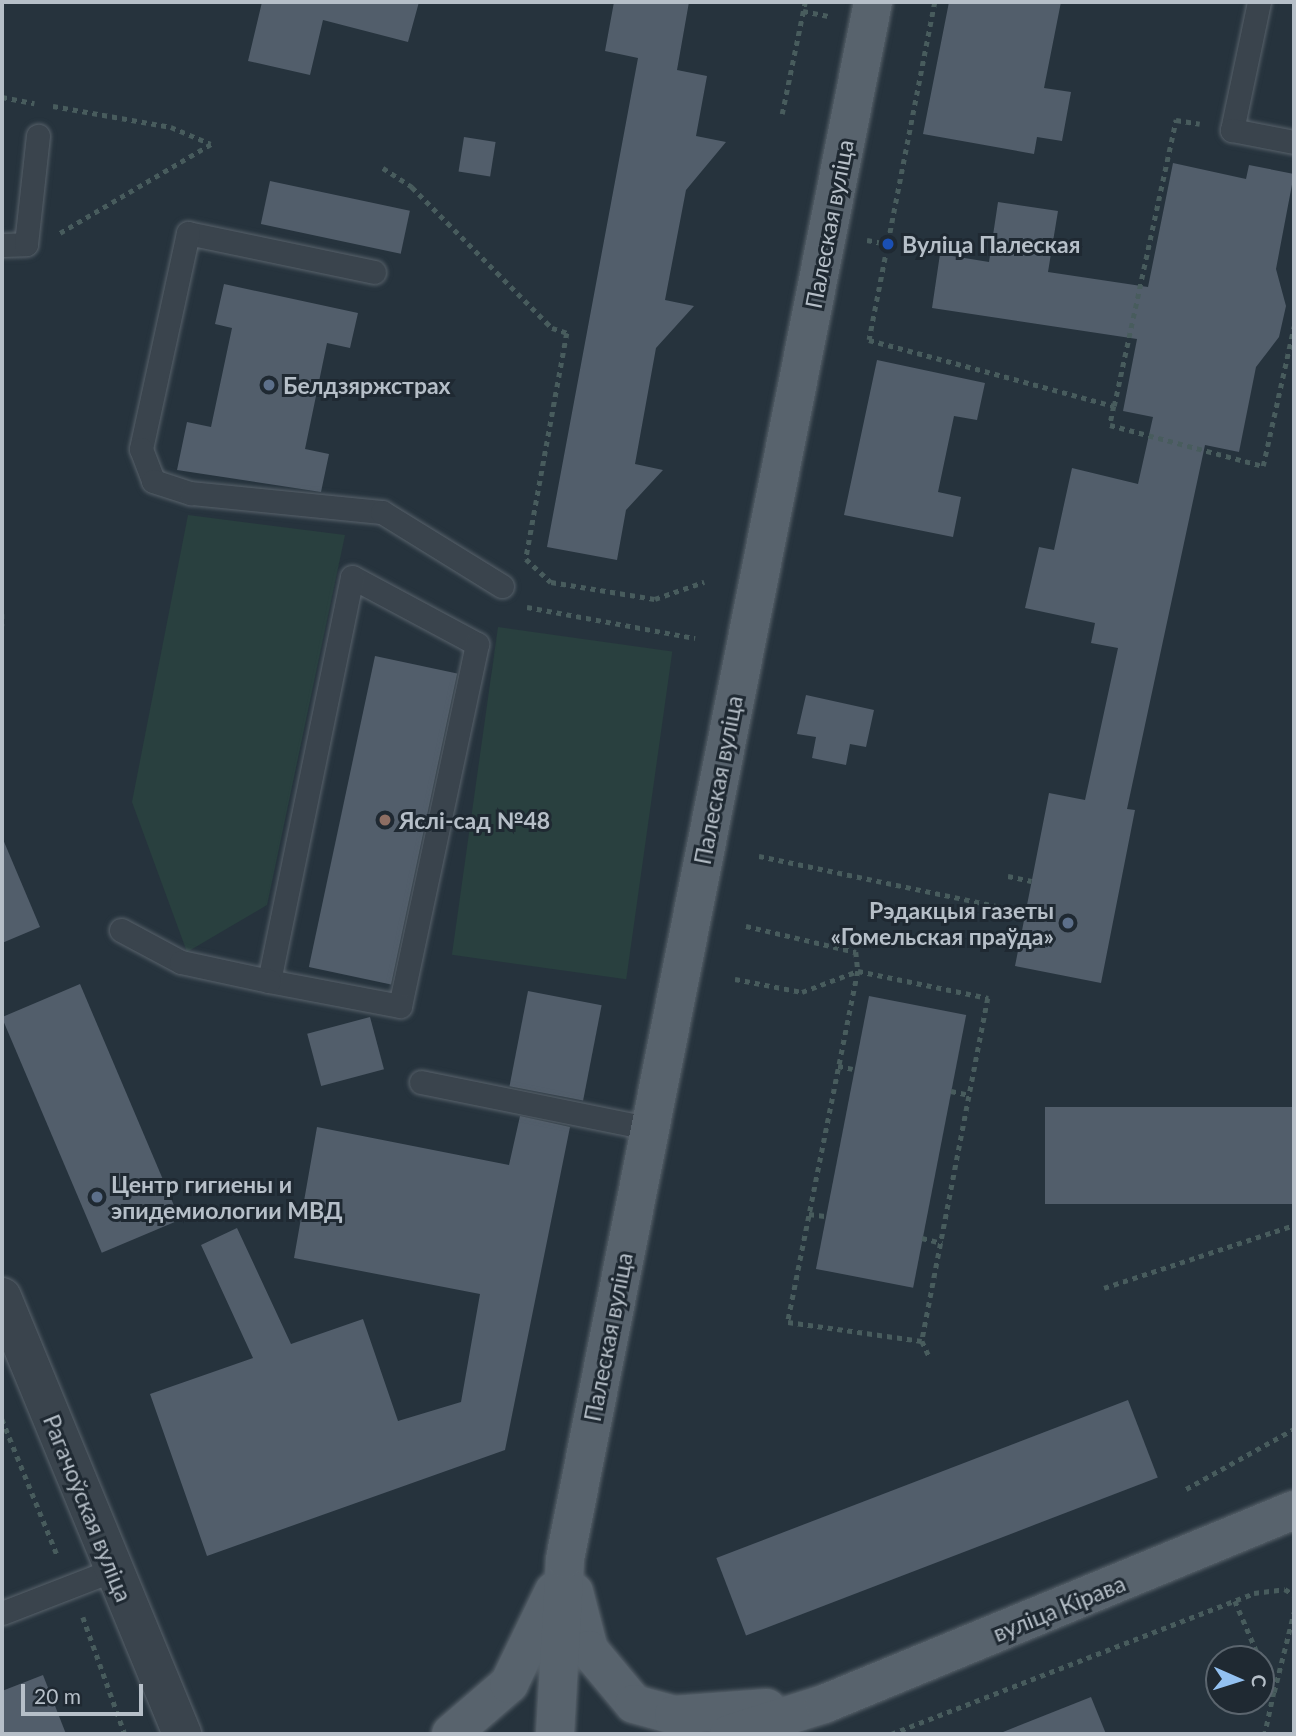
<!DOCTYPE html>
<html>
<head>
<meta charset="utf-8">
<style>
	body { margin:0 }
	#map { position:relative; width:1296px; height:1736px; overflow:hidden; background:#26333d; font-family:Lato,sans-serif }
	div>[style] { position:absolute }
	[style*='--x'] { left:calc(var(--x)*1px); top:calc(var(--y)*1px); width:calc(var(--w)*1px); rotate:calc(var(--a)*1deg) }
	.green>* { inset:0; background:#29403f; transform-origin:0 0 }
	.building>* { inset:0; background:#525e6b; transform-origin:0 0 }
	.path>* { height:4.5px; margin-top:-2.25px; transform-origin:0; background:repeating-linear-gradient(90deg,#485c5d 0 5px,transparent 0 10px) }
	.roads { filter:drop-shadow(0 0 2px #58626b) drop-shadow(0 0 2px #58626b) }
	.lane>* { height:23px; margin:-11.5px; padding:0 11.5px; transform-origin:11.5px; border-radius:11.5px; background:#3a444d }
	.street>* { height:38px; margin:-19px; padding:0 19px; transform-origin:19px; border-radius:19px; background:#3a444d }
	.primary>* { height:38px; margin:-19px; padding:0 19px; transform-origin:19px; border-radius:19px; background:#58636d }
	.dots>* { width:19px; height:19px; translate:-50% -50%; box-sizing:border-box; border:4px solid #1f2932; border-radius:50% }
	span { translate:-50% -50%; white-space:nowrap; text-align:center; line-height:1.15; -webkit-text-stroke:6px #1f2932; paint-order:stroke }
	.street-label { font-size:23px; color:#b6bfc8 }
	.poi-label { font-size:23px; color:#b6bfc8; font-weight:700 }
	.left { translate:0 -50%; text-align:left }
	.right { translate:-100% -50%; text-align:right }
	.frame { position:absolute; inset:0; border:4px solid #b6bfc8; pointer-events:none }
	.north { position:absolute; left:1205px; top:1645px; width:70px; height:70px; box-sizing:border-box; background:#1f2932; border:2px solid #5b656e; border-radius:50%; rotate:93deg; font-size:19px; font-weight:700; line-height:28px; text-align:center; color:#b6bfc8 }
	.north::after { content:''; display:block; margin:auto; width:24px; height:32px; background:#93c1f1; clip-path:polygon(50% 0,100% 100%,50% 72%,0 100%) }
	.scale { position:absolute; left:21px; top:1684px; width:122px; height:32px; box-sizing:border-box; border:4px solid #b6bfc8; border-top:0; padding-left:9px; font-size:21px; line-height:24px; white-space:nowrap; color:#b6bfc8; -webkit-text-stroke:5px #1f2932; paint-order:stroke }
</style>
</head>
<body>
<div id="map">
	<div class="green">
		<i style="clip-path:polygon(188px 515px,345px 535px,267px 905px,187px 952px,132px 802px)"></i>
		<i style="left:498px;top:627px;width:176px;height:331px;rotate:8deg"></i>
	</div>
	<div class="building">
		<i style="clip-path:polygon(262px 2px,419px 2px,408px 42px,323px 20px,310px 75px,248px 61px)"></i>
		<i style="clip-path:polygon(614px 2px,689px 2px,677px 70px,707px 76px,696px 136px,726px 142px,686px 190px,665px 300px,694px 306px,656px 348px,635px 464px,663px 470px,626px 510px,617px 560px,547px 547px,638px 58px,605px 51px)"></i>
		<i style="clip-path:polygon(949px 2px,1061px 2px,1044px 88px,1071px 92px,1062px 141px,1037px 137px,1034px 154px,923px 134px)"></i>
		<i style="left:464px;top:137px;width:32px;height:35px;rotate:9deg"></i>
		<i style="clip-path:polygon(1173px 163px,1246px 179px,1249px 165px,1294px 174px,1276px 269px,1286px 306px,1279px 337px,1256px 367px,1239px 452px,1205px 445px,1127px 809px,1135px 810px,1101px 983px,1015px 966px,1049px 793px,1085px 800px,1118px 648px,1091px 643px,1095px 623px,1025px 608px,1039px 547px,1054px 550px,1072px 468px,1138px 484px,1153px 417px,1123px 411px,1137px 339px,932px 308px,940px 254px,989px 262px,998px 202px,1058px 211px,1048px 272px,1148px 287px)"></i>
		<i style="left:270px;top:181px;width:143px;height:44px;rotate:12deg"></i>
		<i style="clip-path:polygon(224px 284px,358px 313px,350px 348px,327px 343px,305px 449px,329px 454px,321px 492px,177px 470px,187px 422px,211px 427px,232px 328px,215px 324px)"></i>
		<i style="clip-path:polygon(877px 360px,985px 383px,977px 420px,954px 416px,938px 492px,961px 497px,953px 537px,844px 515px)"></i>
		<i style="left:375px;top:656px;width:84px;height:318px;rotate:12deg"></i>
		<i style="clip-path:polygon(806px 695px,874px 710px,866px 747px,850px 744px,846px 765px,812px 758px,816px 737px,797px 734px)"></i>
		<i style="clip-path:polygon(2px 837px,40px 927px,2px 943px)"></i>
		<i style="left:80px;top:984px;width:256px;height:85px;rotate:67deg"></i>
		<i style="left:528px;top:991px;width:75px;height:97px;rotate:11deg"></i>
		<i style="left:869px;top:996px;width:99px;height:278px;rotate:11deg"></i>
		<i style="left:370px;top:1017px;width:54px;height:65px;rotate:75deg"></i>
		<i style="left:1294px;top:1107px;width:97px;height:249px;rotate:90deg"></i>
		<i style="clip-path:polygon(520px 1116px,570px 1127px,505px 1450px,207px 1556px,150px 1394px,253px 1358px,201px 1245px,237px 1228px,291px 1344px,363px 1319px,398px 1421px,461px 1402px,480px 1294px,294px 1258px,317px 1127px,509px 1165px)"></i>
		<i style="left:1128px;top:1400px;width:83px;height:441px;rotate:69deg"></i>
		<i style="clip-path:polygon(43px 1675px,66px 1734px,2px 1734px,2px 1691px)"></i>
		<i style="clip-path:polygon(1091px 1697px,1106px 1734px,1003px 1734px,1003px 1732px)"></i>
	</div>
	<div class="path">
		<i style="--x:935;--y:2;--w:344;--a:101"></i>
		<i style="--x:869;--y:340;--w:254;--a:15.1"></i>
		<i style="--x:1114;--y:406;--w:19;--a:102"></i>
		<i style="--x:1110;--y:425;--w:158;--a:15"></i>
		<i style="--x:1263;--y:466;--w:143;--a:-77.5"></i>
		<i style="--x:803;--y:11;--w:26;--a:11"></i>
		<i style="--x:2;--y:97;--w:33;--a:11"></i>
		<i style="--x:53;--y:106;--w:120;--a:10.1"></i>
		<i style="--x:171;--y:127;--w:43;--a:23"></i>
		<i style="--x:782;--y:114;--w:114;--a:-78.4"></i>
		<i style="--x:383;--y:168;--w:35;--a:33"></i>
		<i style="--x:412;--y:187;--w:199;--a:45.2"></i>
		<i style="--x:552;--y:328;--w:16;--a:18"></i>
		<i style="--x:567;--y:333;--w:230;--a:100.3"></i>
		<i style="--x:526;--y:559;--w:34;--a:43"></i>
		<i style="--x:551;--y:582;--w:105;--a:9.3"></i>
		<i style="--x:655;--y:599;--w:52;--a:-19.1"></i>
		<i style="--x:60;--y:233;--w:175;--a:-30.5"></i>
		<i style="--x:867;--y:240;--w:21;--a:11"></i>
		<i style="--x:1114;--y:406;--w:293;--a:-77.8"></i>
		<i style="--x:1176;--y:120;--w:24;--a:9"></i>
		<i style="--x:527;--y:607;--w:171;--a:10.5"></i>
		<i style="--x:2;--y:614;--w:12;--a:90"></i>
		<i style="--x:759;--y:856;--w:247;--a:11.9"></i>
		<i style="--x:1008;--y:876;--w:24;--a:12"></i>
		<i style="--x:746;--y:926;--w:113;--a:13.3"></i>
		<i style="--x:856;--y:952;--w:19;--a:84"></i>
		<i style="--x:858;--y:971;--w:358;--a:101.3"></i>
		<i style="--x:788;--y:1322;--w:135;--a:8.1"></i>
		<i style="--x:735;--y:979;--w:68;--a:11"></i>
		<i style="--x:802;--y:992;--w:60;--a:-20.6"></i>
		<i style="--x:858;--y:971;--w:133;--a:11.7"></i>
		<i style="--x:988;--y:998;--w:349;--a:100.9"></i>
		<i style="--x:922;--y:1341;--w:17;--a:65"></i>
		<i style="--x:838;--y:1066;--w:15;--a:11"></i>
		<i style="--x:951;--y:1091;--w:19;--a:12"></i>
		<i style="--x:809;--y:1214;--w:16;--a:7"></i>
		<i style="--x:922;--y:1238;--w:21;--a:14"></i>
		<i style="--x:1104;--y:1288;--w:200;--a:-18.3"></i>
		<i style="--x:2;--y:1419;--w:149;--a:67.9"></i>
		<i style="--x:1186;--y:1489;--w:124;--a:-29.1"></i>
		<i style="--x:1235;--y:1601;--w:63;--a:66.7"></i>
		<i style="--x:83;--y:1617;--w:124;--a:70.3"></i>
		<i style="--x:1261;--y:1662;--w:33;--a:67"></i>
		<i style="--x:1274;--y:1692;--w:43;--a:102.1"></i>
		<i style="--x:1274;--y:1692;--w:82;--a:-76"></i>
		<i style="--x:891;--y:1734;--w:389;--a:-21.2"></i>
		<i style="--x:1254;--y:1593;--w:31;--a:-7"></i>
		<i style="--x:1285;--y:1589;--w:11;--a:34"></i>
	</div>
	<div class="roads">
		<div class="lane">
			<i style="--x:1259;--y:2;--w:131;--a:101.9"></i>
			<i style="--x:1232;--y:130;--w:63;--a:11"></i>
			<i style="--x:2;--y:245;--w:24;--a:-2"></i>
			<i style="--x:26;--y:244;--w:109;--a:-83.7"></i>
			<i style="--x:374;--y:272;--w:190;--a:-168.2"></i>
			<i style="--x:188;--y:233;--w:221;--a:102.3"></i>
			<i style="--x:141;--y:449;--w:34;--a:69"></i>
			<i style="--x:153;--y:481;--w:40;--a:18"></i>
			<i style="--x:191;--y:493;--w:192;--a:5.7"></i>
			<i style="--x:382;--y:512;--w:141;--a:31.7"></i>
			<i style="--x:352;--y:577;--w:142;--a:28.2"></i>
			<i style="--x:477;--y:644;--w:370;--a:102"></i>
			<i style="--x:400;--y:1006;--w:133;--a:-169.2"></i>
			<i style="--x:269;--y:981;--w:412;--a:-78.4"></i>
			<i style="--x:121;--y:930;--w:68;--a:28.1"></i>
			<i style="--x:181;--y:962;--w:90;--a:12.2"></i>
			<i style="--x:421;--y:1082;--w:231;--a:11.5"></i>
			<i style="--x:2;--y:1613;--w:119;--a:-21.2"></i>
		</div>
		<div class="street">
			<i style="--x:2;--y:1297;--w:473;--a:67.6"></i>
		</div>
		<div class="primary">
			<i style="--x:574;--y:1592;--w:60;--a:75.5"></i>
			<i style="--x:589;--y:1650;--w:70;--a:50.2"></i>
			<i style="--x:634;--y:1704;--w:41;--a:15.4"></i>
			<i style="--x:674;--y:1715;--w:93;--a:-4.3"></i>
			<i style="--x:451;--y:1734;--w:77;--a:-40.8"></i>
			<i style="--x:509;--y:1684;--w:103;--a:-64.2"></i>
			<i style="--x:555;--y:1734;--w:175;--a:-86.7"></i>
			<i style="--x:565;--y:1559;--w:1587;--a:-78.81"></i>
			<i style="--x:729;--y:1734;--w:100;--a:-17.5"></i>
			<i style="--x:824;--y:1704;--w:508;--a:-22.43"></i>
		</div>
	</div>
	<div class="dots">
		<i style="left:888px;top:244px;background:#1a4fb4"></i>
		<i style="left:269px;top:385px;background:#5c6f8a"></i>
		<i style="left:385px;top:820px;background:#8d6e63"></i>
		<i style="left:1068px;top:923px;background:#5c6f8a"></i>
		<i style="left:97px;top:1197px;background:#5c6f8a"></i>
	</div>
	<div class="street-label">
		<span style="left:829px;top:224px;rotate:-79deg">Палеская вуліца</span>
		<span style="left:718px;top:780px;rotate:-79deg">Палеская вуліца</span>
		<span style="left:608px;top:1337px;rotate:-79deg">Палеская вуліца</span>
		<span style="left:88px;top:1508px;rotate:68deg">Рагачоўская вуліца</span>
		<span style="left:1059px;top:1608px;rotate:-22deg">вуліца Кірава</span>
	</div>
	<div class="poi-label">
		<span class="left" style="left:902px;top:244px">Вуліца Палеская</span>
		<span class="left" style="left:283px;top:385px">Белдзяржстрах</span>
		<span class="left" style="left:399px;top:820px">Яслі-сад №48</span>
		<span class="right" style="left:1054px;top:923px">Рэдакцыя газеты<br>«Гомельская праўда»</span>
		<span class="left" style="left:111px;top:1197px">Центр гигиены и<br>эпидемиологии МВД</span>
	</div>
	<div class="frame"></div>
	<div class="north">С</div>
	<div class="scale">20 m</div>
</div>
</body>
</html>
